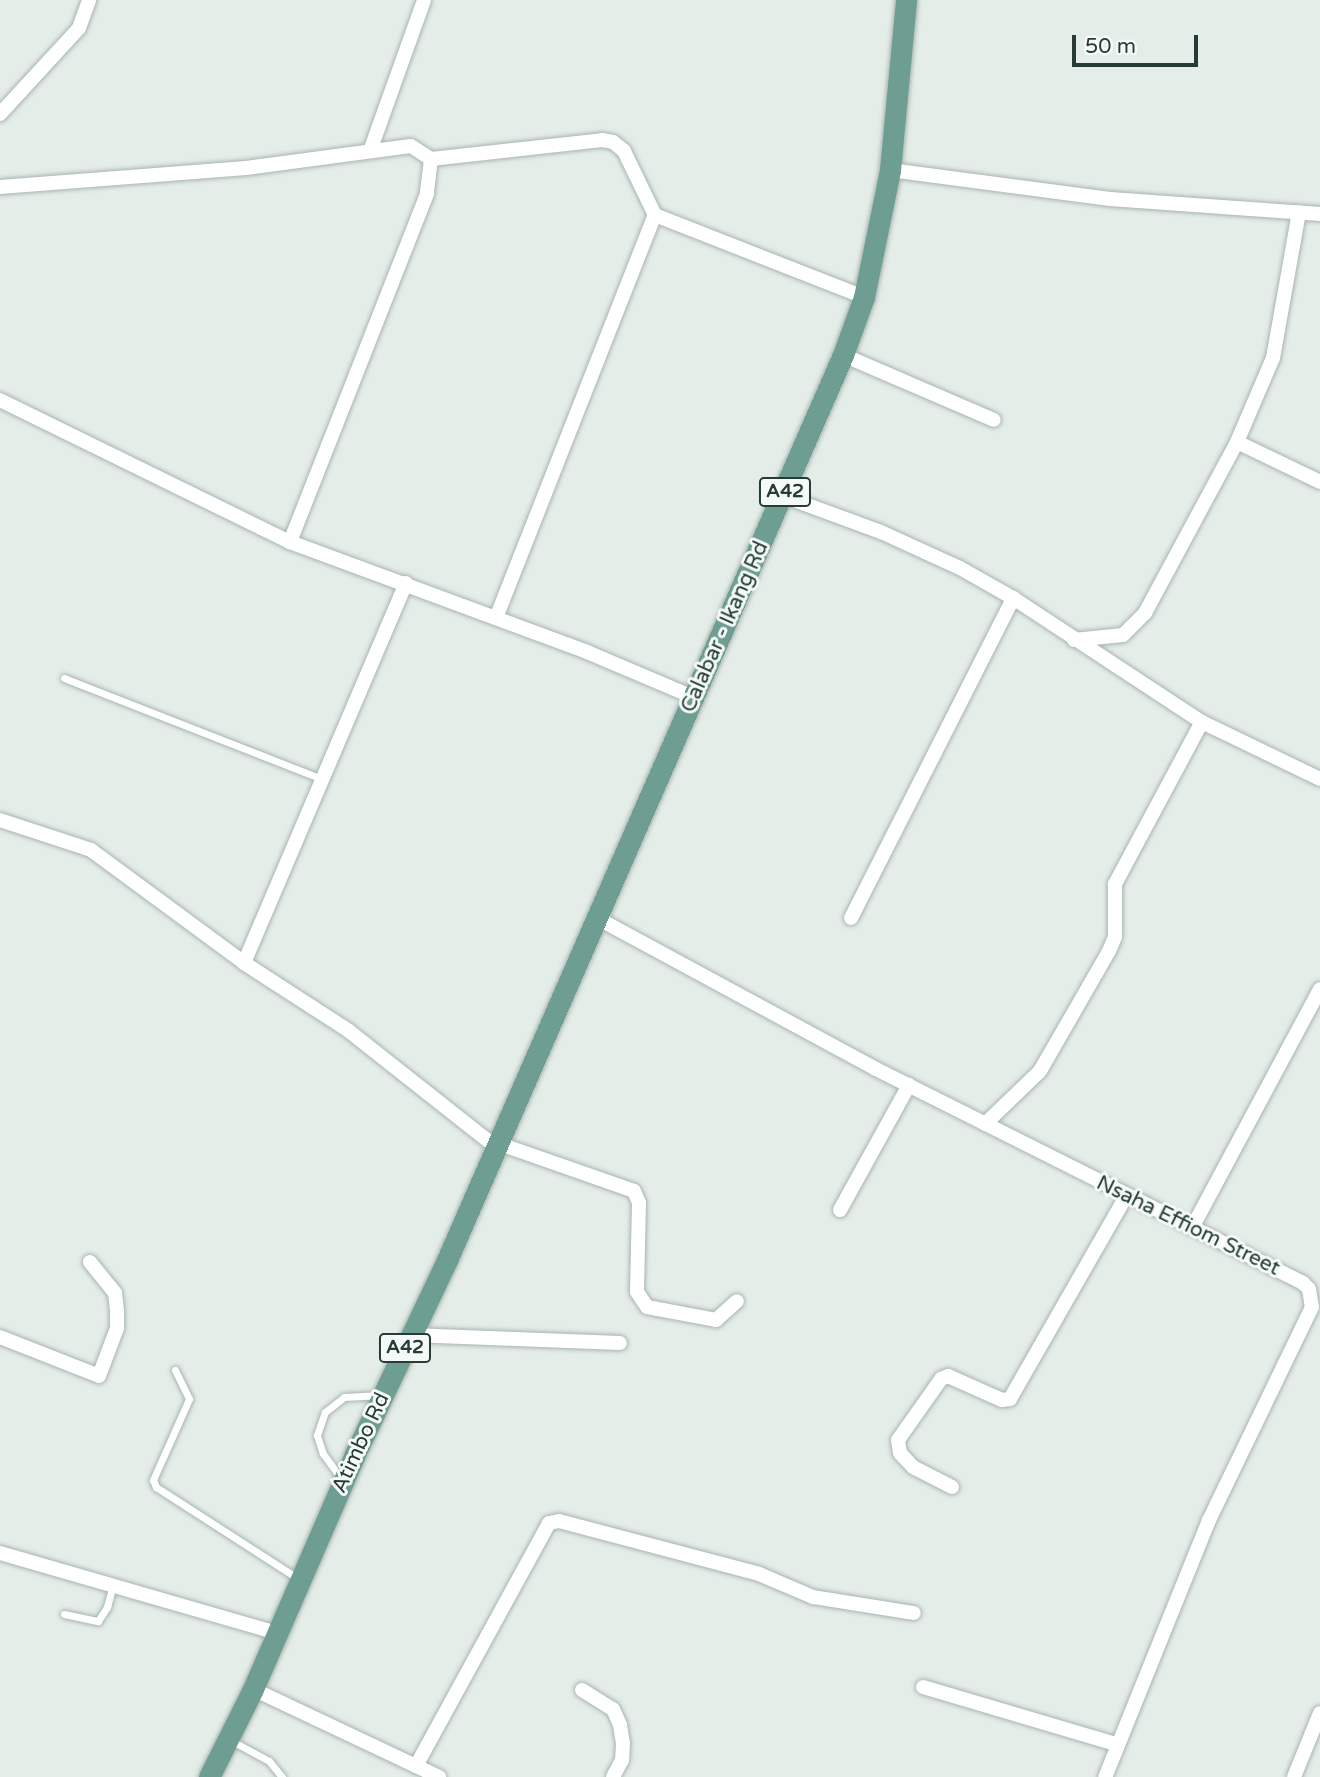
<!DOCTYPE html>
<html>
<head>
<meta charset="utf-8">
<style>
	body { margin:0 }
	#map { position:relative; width:1320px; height:1777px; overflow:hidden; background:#e5ede9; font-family:"Varela Round",sans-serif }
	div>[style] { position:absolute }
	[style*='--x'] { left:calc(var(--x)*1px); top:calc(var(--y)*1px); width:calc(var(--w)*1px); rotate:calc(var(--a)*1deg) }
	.roads { filter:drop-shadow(0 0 2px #a8b5b0) drop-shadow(0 0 2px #a8b5b0) }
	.lane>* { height:7px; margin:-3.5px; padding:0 3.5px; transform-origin:3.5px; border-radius:3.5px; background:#fff }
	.street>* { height:14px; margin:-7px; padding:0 7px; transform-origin:7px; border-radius:7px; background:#fff }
	.primary>* { height:21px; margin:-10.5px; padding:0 10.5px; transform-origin:10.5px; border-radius:10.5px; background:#6d9e91 }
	span { translate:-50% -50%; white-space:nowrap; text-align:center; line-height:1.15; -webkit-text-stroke:6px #f5f9f7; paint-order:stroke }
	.shield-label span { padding:2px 5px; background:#f5f9f7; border:2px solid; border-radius:5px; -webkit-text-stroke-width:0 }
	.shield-label { font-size:19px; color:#253d36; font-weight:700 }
	.street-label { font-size:21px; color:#253d36 }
	.scale { position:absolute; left:1072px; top:35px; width:126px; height:32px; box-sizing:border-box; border:4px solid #253d36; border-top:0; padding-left:9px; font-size:21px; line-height:24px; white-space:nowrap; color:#253d36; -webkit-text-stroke:5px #f5f9f7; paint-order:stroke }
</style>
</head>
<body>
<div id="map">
	<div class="roads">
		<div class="lane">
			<i style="--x:64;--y:678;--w:277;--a:21.4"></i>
			<i style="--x:175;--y:1370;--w:32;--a:64"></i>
			<i style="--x:189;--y:1399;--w:89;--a:114"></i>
			<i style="--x:153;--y:1480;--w:8;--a:67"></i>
			<i style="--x:156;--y:1487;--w:168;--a:32.8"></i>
			<i style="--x:340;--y:1477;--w:29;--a:-126"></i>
			<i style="--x:323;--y:1454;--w:20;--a:-108"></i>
			<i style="--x:317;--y:1435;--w:24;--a:-71"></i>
			<i style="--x:325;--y:1412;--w:24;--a:-38"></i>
			<i style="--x:344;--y:1397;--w:34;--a:-3"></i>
			<i style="--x:64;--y:1614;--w:35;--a:12"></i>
			<i style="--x:98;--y:1621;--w:17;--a:-57"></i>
			<i style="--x:107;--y:1607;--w:23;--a:-75"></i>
			<i style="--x:232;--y:1741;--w:42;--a:28.4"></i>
			<i style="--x:269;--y:1761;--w:21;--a:51"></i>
		</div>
		<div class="street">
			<i style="--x:0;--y:114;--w:117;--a:-47.4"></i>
			<i style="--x:79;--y:28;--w:30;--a:-70"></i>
			<i style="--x:370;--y:151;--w:160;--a:-70.3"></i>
			<i style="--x:431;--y:159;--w:172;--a:-6.3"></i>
			<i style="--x:602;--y:140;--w:11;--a:10"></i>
			<i style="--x:613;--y:142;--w:14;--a:39"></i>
			<i style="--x:624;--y:151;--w:71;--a:64.2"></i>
			<i style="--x:655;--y:215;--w:225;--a:21.4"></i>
			<i style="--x:890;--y:170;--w:222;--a:7.5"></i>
			<i style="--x:1110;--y:199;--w:211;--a:4.1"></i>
			<i style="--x:0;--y:187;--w:247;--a:-4.4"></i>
			<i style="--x:246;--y:168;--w:166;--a:-7.6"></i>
			<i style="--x:411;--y:146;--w:24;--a:33"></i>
			<i style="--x:431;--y:159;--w:35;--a:97"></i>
			<i style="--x:427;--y:194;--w:374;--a:111.5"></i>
			<i style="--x:843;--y:355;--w:164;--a:23.3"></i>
			<i style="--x:0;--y:400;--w:323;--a:26.1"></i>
			<i style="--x:290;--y:542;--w:317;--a:20.3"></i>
			<i style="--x:587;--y:652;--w:115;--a:23"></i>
			<i style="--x:1237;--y:442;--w:92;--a:25.7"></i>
			<i style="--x:783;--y:496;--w:104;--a:20.2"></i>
			<i style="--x:881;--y:532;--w:87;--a:24.5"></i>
			<i style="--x:960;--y:568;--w:61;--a:29.5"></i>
			<i style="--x:1013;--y:598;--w:226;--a:33.3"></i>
			<i style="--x:1202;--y:722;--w:131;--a:25.8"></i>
			<i style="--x:496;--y:618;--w:433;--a:-68.5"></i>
			<i style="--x:1074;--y:640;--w:49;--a:-5.8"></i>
			<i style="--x:1123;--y:635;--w:31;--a:-45"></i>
			<i style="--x:1145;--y:613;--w:194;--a:-61.7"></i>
			<i style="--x:1237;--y:442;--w:91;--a:-66.8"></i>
			<i style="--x:1273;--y:358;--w:148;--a:-79.9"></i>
			<i style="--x:0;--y:820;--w:96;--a:18.2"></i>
			<i style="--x:91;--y:850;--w:190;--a:36.4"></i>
			<i style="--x:244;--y:963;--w:125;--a:32.9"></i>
			<i style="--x:349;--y:1031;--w:187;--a:38.3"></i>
			<i style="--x:595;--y:917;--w:317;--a:28.4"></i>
			<i style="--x:874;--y:1068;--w:480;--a:26.6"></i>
			<i style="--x:1303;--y:1283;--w:8;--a:45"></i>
			<i style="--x:1309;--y:1289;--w:18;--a:81"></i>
			<i style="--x:1312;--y:1307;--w:237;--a:115.8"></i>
			<i style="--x:1209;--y:1520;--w:277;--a:112"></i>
			<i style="--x:851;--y:918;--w:359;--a:-63.1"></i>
			<i style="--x:244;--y:963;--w:413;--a:-66.9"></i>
			<i style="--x:985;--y:1124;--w:76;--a:-43.9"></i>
			<i style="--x:1040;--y:1071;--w:138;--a:-60.1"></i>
			<i style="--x:1109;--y:951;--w:15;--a:-67"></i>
			<i style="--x:1115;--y:937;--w:53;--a:-90"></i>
			<i style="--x:1115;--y:884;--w:184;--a:-61.8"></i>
			<i style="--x:497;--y:1143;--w:145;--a:19.3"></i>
			<i style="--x:634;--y:1191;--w:13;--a:67"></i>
			<i style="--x:639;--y:1203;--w:89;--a:91.3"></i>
			<i style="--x:637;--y:1292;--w:18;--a:56"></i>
			<i style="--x:647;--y:1307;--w:70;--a:10.7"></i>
			<i style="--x:716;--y:1320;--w:28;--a:-42"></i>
			<i style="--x:840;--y:1210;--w:143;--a:-61.1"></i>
			<i style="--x:1192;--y:1228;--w:271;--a:-61.8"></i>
			<i style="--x:411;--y:1335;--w:209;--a:2.2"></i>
			<i style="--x:0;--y:1337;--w:106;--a:21.5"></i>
			<i style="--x:99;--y:1376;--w:51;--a:-69.4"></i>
			<i style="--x:117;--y:1328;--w:17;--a:-90"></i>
			<i style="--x:117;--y:1311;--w:18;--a:-96"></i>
			<i style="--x:115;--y:1293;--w:40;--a:-129"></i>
			<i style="--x:952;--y:1487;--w:44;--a:-152.9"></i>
			<i style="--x:913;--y:1467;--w:19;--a:-133"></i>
			<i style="--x:900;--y:1453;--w:13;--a:-99"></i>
			<i style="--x:898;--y:1440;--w:75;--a:-54.8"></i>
			<i style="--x:941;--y:1379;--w:8;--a:-23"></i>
			<i style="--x:948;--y:1376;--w:59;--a:24"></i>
			<i style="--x:1002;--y:1400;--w:8;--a:-7"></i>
			<i style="--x:1010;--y:1399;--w:235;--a:-60.2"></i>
			<i style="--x:0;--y:1553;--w:288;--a:16.1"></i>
			<i style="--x:923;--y:1687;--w:201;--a:16.5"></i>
			<i style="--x:253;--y:1689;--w:206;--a:25.3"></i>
			<i style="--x:582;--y:1690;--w:36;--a:32"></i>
			<i style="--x:613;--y:1709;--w:17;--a:66"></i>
			<i style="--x:620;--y:1725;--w:18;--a:81"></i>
			<i style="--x:623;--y:1743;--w:17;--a:93"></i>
			<i style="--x:622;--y:1760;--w:19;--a:118"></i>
			<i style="--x:416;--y:1766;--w:277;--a:-61.3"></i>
			<i style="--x:549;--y:1523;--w:10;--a:-11"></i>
			<i style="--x:559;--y:1521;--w:207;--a:14.8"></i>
			<i style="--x:759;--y:1574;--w:59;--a:23.1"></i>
			<i style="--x:813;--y:1597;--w:102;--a:9"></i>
			<i style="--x:1294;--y:1777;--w:69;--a:-67.9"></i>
		</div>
		<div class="primary">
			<i style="--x:209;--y:1777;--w:98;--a:-63.4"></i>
			<i style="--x:253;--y:1689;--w:256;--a:-66.5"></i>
			<i style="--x:355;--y:1454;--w:215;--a:-64.6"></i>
			<i style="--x:447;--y:1260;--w:988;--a:-66.37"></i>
			<i style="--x:843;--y:355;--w:62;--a:-70.1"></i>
			<i style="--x:864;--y:297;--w:130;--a:-78.4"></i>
			<i style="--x:890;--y:170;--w:171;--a:-84.6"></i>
		</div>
	</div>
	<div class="shield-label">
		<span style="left:785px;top:492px">A42</span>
		<span style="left:405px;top:1348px">A42</span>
	</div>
	<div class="street-label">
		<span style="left:725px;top:627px;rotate:-66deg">Calabar - Ikang Rd</span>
		<span style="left:1188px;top:1226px;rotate:26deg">Nsaha Effiom Street</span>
		<span style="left:361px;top:1443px;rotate:-65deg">Atimbo Rd</span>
	</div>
	<div class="scale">50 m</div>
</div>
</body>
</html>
